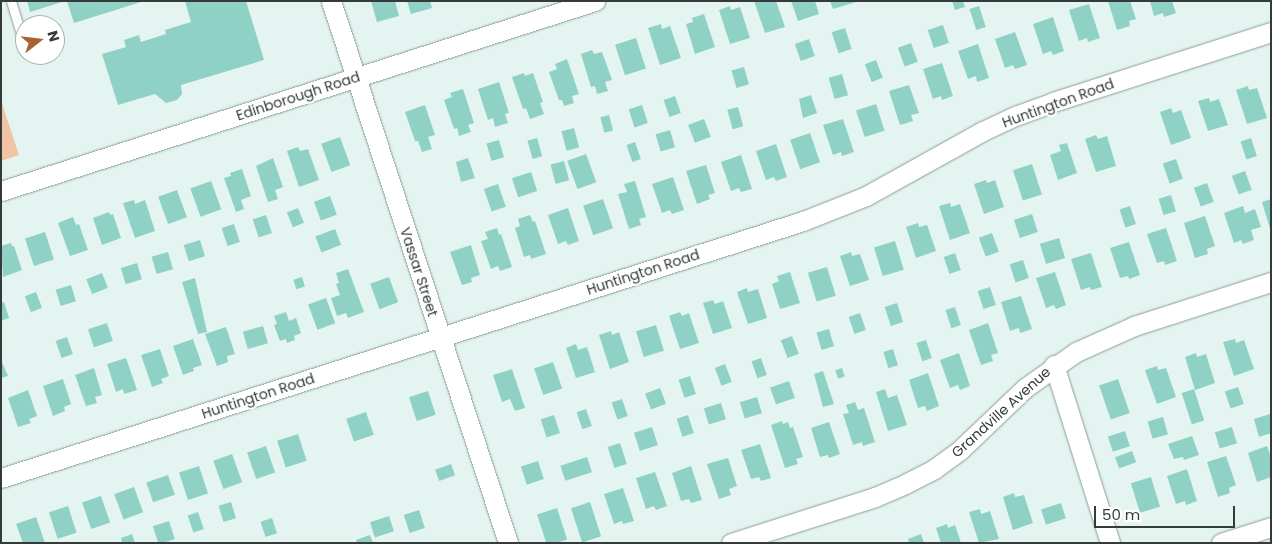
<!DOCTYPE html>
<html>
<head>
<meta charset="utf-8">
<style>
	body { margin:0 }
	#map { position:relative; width:1272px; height:544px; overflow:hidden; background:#e4f5f1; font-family:Poppins,sans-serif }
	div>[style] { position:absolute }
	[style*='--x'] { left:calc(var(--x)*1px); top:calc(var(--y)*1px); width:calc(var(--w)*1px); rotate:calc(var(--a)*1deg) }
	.green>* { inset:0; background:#f2c4a5 }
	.building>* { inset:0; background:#8fd2c5; transform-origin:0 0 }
	.roads { filter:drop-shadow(0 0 1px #8c9b97) drop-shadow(0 0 1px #8c9b97) }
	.lane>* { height:9px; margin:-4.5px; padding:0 4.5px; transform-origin:4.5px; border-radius:4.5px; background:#fff }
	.street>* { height:19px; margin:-9.5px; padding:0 9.5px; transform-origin:9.5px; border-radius:9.5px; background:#fff }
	span { translate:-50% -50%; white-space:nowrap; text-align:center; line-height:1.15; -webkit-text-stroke:4.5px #fff; paint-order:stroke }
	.street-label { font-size:14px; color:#343b39 }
	.frame { position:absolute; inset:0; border:2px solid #343b39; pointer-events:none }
	.north { position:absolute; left:15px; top:15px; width:50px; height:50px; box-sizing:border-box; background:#fff; border:1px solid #aeb1b0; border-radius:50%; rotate:74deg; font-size:14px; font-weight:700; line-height:20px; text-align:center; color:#343b39 }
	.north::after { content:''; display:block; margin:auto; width:18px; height:22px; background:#a76432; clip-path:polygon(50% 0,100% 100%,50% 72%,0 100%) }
	.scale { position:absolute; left:1094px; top:506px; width:141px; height:22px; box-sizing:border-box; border:2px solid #343b39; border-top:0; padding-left:6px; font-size:15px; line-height:18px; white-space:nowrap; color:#343b39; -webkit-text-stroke:4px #fff; paint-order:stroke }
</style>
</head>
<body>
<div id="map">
	<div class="green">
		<i style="clip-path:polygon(1px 100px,19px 155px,1px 161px)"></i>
	</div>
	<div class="building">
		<i style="clip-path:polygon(27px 1px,62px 1px,62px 2px,30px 12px)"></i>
		<i style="clip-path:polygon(67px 1px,141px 1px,141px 2px,74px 23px)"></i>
		<i style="clip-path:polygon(185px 1px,246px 1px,264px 60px,181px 85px,182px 94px,177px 100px,166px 103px,155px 94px,118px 105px,102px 54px,126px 47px,124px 40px,139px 35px,141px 42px,166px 34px,165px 30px,191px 22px)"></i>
		<i style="clip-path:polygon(371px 1px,395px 1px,399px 16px,377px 22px)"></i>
		<i style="clip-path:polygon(407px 1px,430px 1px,432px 8px,411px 14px)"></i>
		<i style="clip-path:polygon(754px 1px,776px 1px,785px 27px,765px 33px)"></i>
		<i style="clip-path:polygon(791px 1px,815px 1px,819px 14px,798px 21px)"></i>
		<i style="clip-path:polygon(830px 1px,856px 1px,856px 2px,833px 9px)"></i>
		<i style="clip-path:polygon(952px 1px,963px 1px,965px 7px,955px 10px)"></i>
		<i style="clip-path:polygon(1108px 1px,1130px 1px,1136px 19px,1129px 21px,1130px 26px,1117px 30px)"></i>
		<i style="clip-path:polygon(1150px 1px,1172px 1px,1176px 13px,1164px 17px,1163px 13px,1154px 16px)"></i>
		<i style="clip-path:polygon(1089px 4px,1100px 38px,1088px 42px,1087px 38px,1079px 41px,1069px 10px)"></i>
		<i style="clip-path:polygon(730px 6px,731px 10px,740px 7px,750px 38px,730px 44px,719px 10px)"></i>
		<i style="left:979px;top:6px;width:22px;height:10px;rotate:72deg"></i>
		<i style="clip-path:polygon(704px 14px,715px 47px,695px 54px,686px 24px,693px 22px,692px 18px)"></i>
		<i style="clip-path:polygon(1053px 17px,1064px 51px,1053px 55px,1051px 51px,1043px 54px,1033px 24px)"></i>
		<i style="clip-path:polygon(661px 24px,662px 29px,670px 26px,681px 58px,660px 65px,648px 28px)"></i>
		<i style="left:943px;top:25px;width:19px;height:16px;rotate:72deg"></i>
		<i style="left:845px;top:28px;width:22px;height:14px;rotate:72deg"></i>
		<i style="clip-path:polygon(1015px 32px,1027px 65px,1015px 69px,1013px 65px,1005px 68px,995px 39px)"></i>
		<i style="left:636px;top:38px;width:32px;height:22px;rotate:72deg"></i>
		<i style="left:809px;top:39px;width:18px;height:15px;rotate:71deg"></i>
		<i style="left:911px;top:43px;width:20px;height:14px;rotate:70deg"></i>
		<i style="clip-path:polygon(978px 44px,989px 78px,977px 82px,976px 76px,968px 79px,958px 51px)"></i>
		<i style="clip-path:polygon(592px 50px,594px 54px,602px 52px,612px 80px,605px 82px,608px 91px,597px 94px,595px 86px,591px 87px,581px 54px)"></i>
		<i style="clip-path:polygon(567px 59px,579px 94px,572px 96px,574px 103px,564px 106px,562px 100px,559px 100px,549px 72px,557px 69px,555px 64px)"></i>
		<i style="left:876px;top:60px;width:19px;height:12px;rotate:69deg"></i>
		<i style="clip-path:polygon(942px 63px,953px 96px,942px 100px,941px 96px,933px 99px,923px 69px)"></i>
		<i style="left:744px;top:67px;width:18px;height:13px;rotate:74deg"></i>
		<i style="clip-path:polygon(524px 73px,525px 76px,533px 73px,543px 102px,540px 103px,544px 114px,530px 119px,526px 108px,523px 109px,512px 77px)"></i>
		<i style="left:842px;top:74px;width:22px;height:14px;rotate:74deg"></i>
		<i style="clip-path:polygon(499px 82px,509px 113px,505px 114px,508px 123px,495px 127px,493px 118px,488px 120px,478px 89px)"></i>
		<i style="clip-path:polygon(909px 85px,919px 113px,911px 115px,913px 121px,900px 125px,889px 91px)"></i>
		<i style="clip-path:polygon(1248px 86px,1249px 90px,1257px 88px,1267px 118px,1247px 124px,1236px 90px)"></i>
		<i style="clip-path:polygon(463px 89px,474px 123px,468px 125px,471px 132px,459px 136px,457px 128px,454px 129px,444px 100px,452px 97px,450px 93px)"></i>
		<i style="clip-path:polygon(811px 95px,817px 113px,803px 118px,799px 99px)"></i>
		<i style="left:675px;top:96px;width:18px;height:12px;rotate:71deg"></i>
		<i style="clip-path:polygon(1209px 98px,1210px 102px,1219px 99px,1228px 125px,1208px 131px,1198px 101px)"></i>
		<i style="left:876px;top:104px;width:28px;height:21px;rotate:72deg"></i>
		<i style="clip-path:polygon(425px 105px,435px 135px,428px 137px,432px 149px,422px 152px,418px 141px,415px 141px,405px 112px)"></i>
		<i style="left:642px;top:105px;width:19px;height:14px;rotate:72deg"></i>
		<i style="left:738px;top:107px;width:20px;height:11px;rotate:75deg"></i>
		<i style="clip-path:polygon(1171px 108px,1173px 113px,1181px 110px,1191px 138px,1171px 145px,1160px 112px)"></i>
		<i style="left:609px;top:115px;width:16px;height:9px;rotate:75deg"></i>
		<i style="left:704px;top:119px;width:19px;height:17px;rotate:69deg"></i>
		<i style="clip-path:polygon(843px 119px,854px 152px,842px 156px,841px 152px,833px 155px,823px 125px)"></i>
		<i style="left:574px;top:128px;width:20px;height:13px;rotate:75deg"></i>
		<i style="left:670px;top:130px;width:18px;height:15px;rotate:74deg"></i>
		<i style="left:810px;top:133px;width:31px;height:21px;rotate:71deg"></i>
		<i style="clip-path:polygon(1096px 135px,1098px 139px,1107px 136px,1116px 166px,1096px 172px,1085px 139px)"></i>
		<i style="left:340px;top:137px;width:30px;height:20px;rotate:70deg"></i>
		<i style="left:537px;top:138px;width:19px;height:10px;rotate:74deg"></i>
		<i style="left:1251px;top:138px;width:19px;height:11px;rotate:72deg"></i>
		<i style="left:499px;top:140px;width:18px;height:13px;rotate:74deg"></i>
		<i style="left:635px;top:142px;width:18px;height:9px;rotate:71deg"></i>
		<i style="clip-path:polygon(1067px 143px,1077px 173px,1058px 180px,1050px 155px,1061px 151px,1059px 145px)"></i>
		<i style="clip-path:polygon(776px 144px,787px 177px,776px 181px,774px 177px,766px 180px,756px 151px)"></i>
		<i style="clip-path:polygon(298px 147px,300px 151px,308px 149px,319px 180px,299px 187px,287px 151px)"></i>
		<i style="left:586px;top:154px;width:30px;height:20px;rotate:70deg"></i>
		<i style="clip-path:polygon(741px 155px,752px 189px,741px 192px,739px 188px,731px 191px,721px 162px)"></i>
		<i style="clip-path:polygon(273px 158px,283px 187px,275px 190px,278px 199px,268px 202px,256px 166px)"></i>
		<i style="clip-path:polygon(468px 158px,475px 178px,461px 182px,456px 162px)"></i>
		<i style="left:1176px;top:159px;width:21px;height:14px;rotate:71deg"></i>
		<i style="left:564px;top:161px;width:20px;height:14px;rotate:75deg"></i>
		<i style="left:1032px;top:164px;width:32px;height:20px;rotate:72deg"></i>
		<i style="clip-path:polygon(706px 165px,715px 193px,708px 195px,710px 199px,697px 204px,686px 171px)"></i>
		<i style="clip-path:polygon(242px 169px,251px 196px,241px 200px,244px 209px,236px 212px,224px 178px,231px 176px,230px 173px)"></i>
		<i style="left:1245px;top:171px;width:20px;height:14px;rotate:70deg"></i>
		<i style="left:531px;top:172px;width:20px;height:20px;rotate:72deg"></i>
		<i style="clip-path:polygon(673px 177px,684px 210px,672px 214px,670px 210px,662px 213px,652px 184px)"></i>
		<i style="clip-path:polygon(986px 180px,987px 183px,995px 180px,1004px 207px,984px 214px,974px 184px)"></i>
		<i style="left:211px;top:181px;width:30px;height:22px;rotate:70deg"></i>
		<i style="clip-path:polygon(635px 181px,646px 217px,639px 219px,641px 225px,629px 229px,618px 194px,627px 192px,624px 184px)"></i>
		<i style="left:1207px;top:183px;width:20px;height:14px;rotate:70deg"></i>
		<i style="left:498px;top:184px;width:24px;height:15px;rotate:71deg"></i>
		<i style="left:177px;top:190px;width:29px;height:20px;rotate:70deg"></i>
		<i style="left:1171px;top:195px;width:17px;height:13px;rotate:73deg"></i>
		<i style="left:330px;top:196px;width:20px;height:17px;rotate:70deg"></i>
		<i style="left:603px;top:199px;width:31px;height:21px;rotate:71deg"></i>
		<i style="clip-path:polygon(1271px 199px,1271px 229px,1270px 229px,1262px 202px)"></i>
		<i style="clip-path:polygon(134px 200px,135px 204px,145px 200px,155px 231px,135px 238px,123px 203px)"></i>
		<i style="clip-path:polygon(950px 203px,951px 207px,960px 204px,970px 233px,950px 240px,939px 206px)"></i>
		<i style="left:1130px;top:206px;width:19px;height:11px;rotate:72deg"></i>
		<i style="clip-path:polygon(1243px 206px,1245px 213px,1255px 209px,1261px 227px,1251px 230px,1254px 240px,1243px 244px,1241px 240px,1234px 243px,1224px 213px)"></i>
		<i style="left:298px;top:208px;width:16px;height:12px;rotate:68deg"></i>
		<i style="clip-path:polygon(568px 208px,579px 241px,568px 245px,566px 241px,558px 244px,548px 215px)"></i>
		<i style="clip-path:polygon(109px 212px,110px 215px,113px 214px,121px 238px,102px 245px,93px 218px)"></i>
		<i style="left:1032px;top:214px;width:19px;height:19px;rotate:72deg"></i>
		<i style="left:266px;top:215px;width:19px;height:14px;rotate:72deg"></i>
		<i style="clip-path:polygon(530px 215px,533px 222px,535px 221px,546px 254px,531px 259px,530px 255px,524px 257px,515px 228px,520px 226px,518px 219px)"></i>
		<i style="clip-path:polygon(1205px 216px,1215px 246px,1207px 249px,1208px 254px,1195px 258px,1184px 223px)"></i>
		<i style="clip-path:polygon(73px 217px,76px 225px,79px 224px,88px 250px,70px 256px,58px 223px)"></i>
		<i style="clip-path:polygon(918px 223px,919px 227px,927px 225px,936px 251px,916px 258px,906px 227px)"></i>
		<i style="left:234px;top:224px;width:19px;height:13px;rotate:72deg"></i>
		<i style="clip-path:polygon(497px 228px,499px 235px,501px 234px,512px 267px,500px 271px,498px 266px,491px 269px,481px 241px,488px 239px,485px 232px)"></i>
		<i style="clip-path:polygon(1166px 228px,1177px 261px,1165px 265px,1164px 261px,1157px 263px,1147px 234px)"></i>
		<i style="left:335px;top:229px;width:17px;height:21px;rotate:69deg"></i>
		<i style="left:45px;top:232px;width:29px;height:21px;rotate:72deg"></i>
		<i style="left:992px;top:233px;width:20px;height:14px;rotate:70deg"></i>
		<i style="left:1059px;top:238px;width:21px;height:20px;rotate:73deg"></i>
		<i style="left:200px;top:240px;width:17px;height:17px;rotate:73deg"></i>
		<i style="left:895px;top:241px;width:30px;height:22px;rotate:73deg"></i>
		<i style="clip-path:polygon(1129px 242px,1140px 275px,1129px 279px,1128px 276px,1120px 278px,1110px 248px)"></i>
		<i style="clip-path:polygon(11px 243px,12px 246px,14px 246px,22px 270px,3px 277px,1px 246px)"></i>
		<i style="clip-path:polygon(471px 245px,480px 275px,471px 278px,472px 282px,462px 285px,450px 252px)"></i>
		<i style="left:168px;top:252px;width:18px;height:17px;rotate:74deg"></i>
		<i style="clip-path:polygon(851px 252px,852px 256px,860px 254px,869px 280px,850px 286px,840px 256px)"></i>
		<i style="left:955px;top:253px;width:18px;height:12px;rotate:71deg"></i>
		<i style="clip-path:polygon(1091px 253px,1102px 287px,1091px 290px,1090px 287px,1081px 290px,1071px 259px)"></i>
		<i style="left:1023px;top:260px;width:19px;height:14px;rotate:72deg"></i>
		<i style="left:137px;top:263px;width:17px;height:17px;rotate:73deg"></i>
		<i style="left:827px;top:267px;width:30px;height:20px;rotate:73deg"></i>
		<i style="clip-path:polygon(348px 269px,364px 312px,348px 318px,346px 313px,337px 316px,331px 298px,340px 295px,336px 284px,339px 283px,336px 273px)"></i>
		<i style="clip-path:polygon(790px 272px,800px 303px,780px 309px,772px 284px,779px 281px,777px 276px)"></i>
		<i style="clip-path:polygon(1055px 272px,1066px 305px,1056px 309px,1054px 305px,1046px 308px,1036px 278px)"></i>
		<i style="left:102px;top:273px;width:16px;height:17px;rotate:68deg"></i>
		<i style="left:302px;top:277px;width:10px;height:9px;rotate:73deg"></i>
		<i style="left:389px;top:277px;width:27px;height:20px;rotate:70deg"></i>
		<i style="clip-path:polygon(195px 278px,207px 332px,198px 334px,182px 282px)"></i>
		<i style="left:71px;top:285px;width:17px;height:16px;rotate:73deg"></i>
		<i style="left:990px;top:287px;width:19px;height:13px;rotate:72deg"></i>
		<i style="clip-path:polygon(747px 288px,748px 292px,758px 289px,767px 318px,748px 324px,737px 292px)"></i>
		<i style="left:36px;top:292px;width:17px;height:12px;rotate:69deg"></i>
		<i style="clip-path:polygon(1021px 296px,1032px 329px,1020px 333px,1019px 328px,1010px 331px,1001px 302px)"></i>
		<i style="left:326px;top:298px;width:27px;height:19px;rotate:70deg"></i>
		<i style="clip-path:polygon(713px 300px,715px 304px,723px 301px,732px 328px,713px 334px,703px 303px)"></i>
		<i style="clip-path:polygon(4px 302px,9px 318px,1px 321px,1px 303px)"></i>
		<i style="left:897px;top:303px;width:20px;height:13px;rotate:72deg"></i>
		<i style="left:955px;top:307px;width:19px;height:10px;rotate:72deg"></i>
		<i style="clip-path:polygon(286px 312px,289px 321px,296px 318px,301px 333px,294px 336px,295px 340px,287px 343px,286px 339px,280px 341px,274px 325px,277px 324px,274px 316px)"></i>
		<i style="clip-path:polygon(680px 312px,682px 316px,689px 313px,699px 343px,680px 349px,669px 316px)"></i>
		<i style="left:860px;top:313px;width:18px;height:12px;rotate:71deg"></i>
		<i style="left:107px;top:323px;width:19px;height:20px;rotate:72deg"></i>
		<i style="clip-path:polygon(988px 323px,998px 353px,991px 355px,993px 361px,981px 365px,969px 330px)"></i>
		<i style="left:656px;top:325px;width:27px;height:21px;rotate:73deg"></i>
		<i style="left:263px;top:326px;width:18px;height:21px;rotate:74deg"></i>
		<i style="clip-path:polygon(226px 327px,235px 354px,227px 356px,228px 362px,217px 366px,205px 334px)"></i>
		<i style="left:829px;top:329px;width:18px;height:13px;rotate:74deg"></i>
		<i style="clip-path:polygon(611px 331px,612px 335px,619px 332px,629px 362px,610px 369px,599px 335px)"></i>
		<i style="left:792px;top:336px;width:19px;height:12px;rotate:69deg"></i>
		<i style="left:67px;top:337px;width:18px;height:12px;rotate:71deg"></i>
		<i style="clip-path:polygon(193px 339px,202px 365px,193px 368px,194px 371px,183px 375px,173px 346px)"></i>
		<i style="clip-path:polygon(1235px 339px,1236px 343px,1244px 340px,1254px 369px,1234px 376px,1223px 342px)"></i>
		<i style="left:926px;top:340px;width:19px;height:10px;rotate:72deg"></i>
		<i style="clip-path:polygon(576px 344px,578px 350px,587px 347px,595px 372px,576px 378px,566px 348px)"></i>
		<i style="clip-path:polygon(160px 349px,169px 376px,161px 379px,163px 383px,152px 387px,141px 355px)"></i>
		<i style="left:893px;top:349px;width:17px;height:10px;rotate:73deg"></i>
		<i style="clip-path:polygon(959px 353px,970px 386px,960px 390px,958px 385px,950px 388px,940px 360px)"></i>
		<i style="clip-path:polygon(1196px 353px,1197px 357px,1206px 354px,1215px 383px,1195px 390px,1185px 357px)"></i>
		<i style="clip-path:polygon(126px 358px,137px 390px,124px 394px,123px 389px,116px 392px,107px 364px)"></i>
		<i style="left:761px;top:358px;width:18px;height:10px;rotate:71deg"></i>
		<i style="clip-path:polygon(1px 360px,8px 376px,1px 378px)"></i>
		<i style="left:553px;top:362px;width:28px;height:20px;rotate:71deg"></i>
		<i style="left:725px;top:364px;width:19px;height:11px;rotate:69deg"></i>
		<i style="clip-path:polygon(1157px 366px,1158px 370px,1166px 368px,1176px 397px,1157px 404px,1145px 370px)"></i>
		<i style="clip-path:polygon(94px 368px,102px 395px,95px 397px,97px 403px,86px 406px,75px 375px)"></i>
		<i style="left:842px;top:368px;width:9px;height:7px;rotate:72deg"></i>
		<i style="clip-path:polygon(512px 369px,525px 408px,515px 411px,510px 399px,502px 402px,493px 375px)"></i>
		<i style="clip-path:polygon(823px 371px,834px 404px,823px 407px,814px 374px)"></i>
		<i style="clip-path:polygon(928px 373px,939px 406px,927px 411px,925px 406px,918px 408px,909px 380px)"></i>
		<i style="left:690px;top:376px;width:19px;height:12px;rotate:72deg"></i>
		<i style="clip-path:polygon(63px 379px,71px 404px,64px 407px,65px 411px,53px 416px,43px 386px)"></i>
		<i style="left:1118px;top:379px;width:36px;height:20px;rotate:71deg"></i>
		<i style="left:789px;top:381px;width:18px;height:20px;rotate:71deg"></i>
		<i style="left:1238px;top:387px;width:18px;height:14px;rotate:71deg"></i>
		<i style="left:660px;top:388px;width:17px;height:16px;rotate:69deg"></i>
		<i style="clip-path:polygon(885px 389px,888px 398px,897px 395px,907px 425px,888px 431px,876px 392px)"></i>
		<i style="left:1194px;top:389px;width:33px;height:13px;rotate:72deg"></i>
		<i style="clip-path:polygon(28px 390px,37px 416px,29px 419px,31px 423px,18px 427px,8px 398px)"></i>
		<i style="left:428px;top:391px;width:25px;height:20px;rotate:72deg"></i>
		<i style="left:757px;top:397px;width:17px;height:18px;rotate:73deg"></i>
		<i style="left:622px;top:399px;width:18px;height:11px;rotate:71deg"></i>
		<i style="clip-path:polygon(855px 402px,858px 410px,864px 408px,875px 442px,863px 446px,862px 442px,853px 445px,843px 414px,849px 413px,846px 405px)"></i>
		<i style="left:721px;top:403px;width:17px;height:18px;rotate:73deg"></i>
		<i style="left:586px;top:409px;width:18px;height:10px;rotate:71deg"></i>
		<i style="left:366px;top:412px;width:24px;height:21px;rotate:71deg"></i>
		<i style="clip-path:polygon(1270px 414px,1271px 433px,1259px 437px,1254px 419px)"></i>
		<i style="left:554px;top:415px;width:19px;height:14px;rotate:72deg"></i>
		<i style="left:688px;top:415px;width:19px;height:12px;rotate:72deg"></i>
		<i style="left:1163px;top:417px;width:18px;height:16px;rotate:74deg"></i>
		<i style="clip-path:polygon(782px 421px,783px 424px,788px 422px,790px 428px,793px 427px,803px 457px,796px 459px,798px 464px,785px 468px,771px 425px)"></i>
		<i style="clip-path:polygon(829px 422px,840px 454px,829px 458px,828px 455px,820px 457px,811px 428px)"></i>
		<i style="left:652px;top:427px;width:19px;height:19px;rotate:72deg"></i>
		<i style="left:1232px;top:427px;width:17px;height:18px;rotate:73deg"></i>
		<i style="left:1125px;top:431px;width:16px;height:18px;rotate:72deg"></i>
		<i style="left:298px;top:434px;width:28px;height:22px;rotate:72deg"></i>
		<i style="clip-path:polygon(1192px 436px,1199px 455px,1184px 460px,1183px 457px,1174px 459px,1168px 444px)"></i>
		<i style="left:620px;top:443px;width:22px;height:13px;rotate:72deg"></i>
		<i style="clip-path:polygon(760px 444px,771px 478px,761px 481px,759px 477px,751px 479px,741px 450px)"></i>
		<i style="left:266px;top:446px;width:28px;height:20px;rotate:71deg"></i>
		<i style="clip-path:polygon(1267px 446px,1271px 457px,1271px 477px,1257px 482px,1248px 453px)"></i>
		<i style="left:1132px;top:451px;width:12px;height:18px;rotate:70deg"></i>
		<i style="left:232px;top:454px;width:30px;height:20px;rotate:70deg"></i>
		<i style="clip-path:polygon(1226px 456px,1236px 485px,1229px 488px,1230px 493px,1218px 497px,1207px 462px)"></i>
		<i style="left:587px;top:457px;width:16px;height:28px;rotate:72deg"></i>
		<i style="clip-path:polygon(728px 458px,737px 486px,729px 489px,731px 495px,719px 499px,707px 464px)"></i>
		<i style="left:538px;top:461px;width:19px;height:18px;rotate:72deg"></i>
		<i style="left:451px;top:464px;width:12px;height:17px;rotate:70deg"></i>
		<i style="left:199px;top:466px;width:29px;height:21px;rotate:72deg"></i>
		<i style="clip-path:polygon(691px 466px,702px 500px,691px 503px,689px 499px,681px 501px,672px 473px)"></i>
		<i style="clip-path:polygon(1187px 469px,1197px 501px,1186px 505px,1185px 501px,1176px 504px,1167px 476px)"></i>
		<i style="clip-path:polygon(655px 472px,667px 506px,656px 510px,654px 506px,646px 509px,636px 478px)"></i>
		<i style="left:168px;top:475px;width:21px;height:23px;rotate:71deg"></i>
		<i style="left:1151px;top:477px;width:31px;height:21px;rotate:73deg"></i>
		<i style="left:134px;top:487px;width:27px;height:21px;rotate:70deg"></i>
		<i style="clip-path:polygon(623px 488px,634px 521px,623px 524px,622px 521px,614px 524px,604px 494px)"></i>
		<i style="clip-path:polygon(1014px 493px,1015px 497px,1024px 495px,1033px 523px,1013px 530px,1003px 497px)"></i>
		<i style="left:101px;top:496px;width:28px;height:20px;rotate:71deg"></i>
		<i style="left:231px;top:502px;width:17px;height:13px;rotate:73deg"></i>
		<i style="left:590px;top:502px;width:36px;height:20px;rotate:72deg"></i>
		<i style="left:1061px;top:503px;width:16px;height:21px;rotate:72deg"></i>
		<i style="left:68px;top:506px;width:28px;height:20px;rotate:72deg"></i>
		<i style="left:557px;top:508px;width:33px;height:21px;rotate:72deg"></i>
		<i style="clip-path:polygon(980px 509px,981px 514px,990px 511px,999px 539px,979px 543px,969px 512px)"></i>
		<i style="left:419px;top:510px;width:19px;height:16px;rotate:72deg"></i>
		<i style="left:198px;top:512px;width:18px;height:11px;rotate:71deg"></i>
		<i style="left:389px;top:516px;width:16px;height:20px;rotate:72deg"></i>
		<i style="clip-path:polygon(36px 517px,45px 543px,23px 543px,16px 524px)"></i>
		<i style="left:272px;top:518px;width:16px;height:12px;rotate:72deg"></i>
		<i style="left:169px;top:521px;width:19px;height:17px;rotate:72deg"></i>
		<i style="clip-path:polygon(947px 524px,948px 528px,955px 525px,961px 543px,941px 543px,936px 528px)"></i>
		<i style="clip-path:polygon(132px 534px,135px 543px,122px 543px,121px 538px)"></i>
		<i style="clip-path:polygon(921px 534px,924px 543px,909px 543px,908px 539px)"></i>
		<i style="clip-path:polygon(370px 535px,373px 543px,357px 543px,356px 540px)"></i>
	</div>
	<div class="roads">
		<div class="lane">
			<i style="--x:11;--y:1;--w:48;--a:73.1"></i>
		</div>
		<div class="street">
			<i style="--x:331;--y:1;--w:570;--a:71.91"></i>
			<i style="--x:1;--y:191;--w:624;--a:-17.74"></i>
			<i style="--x:1054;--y:365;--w:187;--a:72.5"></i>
			<i style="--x:1;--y:478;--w:842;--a:-17.77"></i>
			<i style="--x:803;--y:221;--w:68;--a:-21.6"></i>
			<i style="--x:866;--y:196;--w:134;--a:-29.1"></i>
			<i style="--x:983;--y:131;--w:38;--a:-25"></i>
			<i style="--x:1018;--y:115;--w:37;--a:-20"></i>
			<i style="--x:1053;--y:102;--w:229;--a:-17.8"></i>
			<i style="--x:731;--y:543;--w:151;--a:-17.7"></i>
			<i style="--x:875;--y:497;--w:33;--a:-23"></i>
			<i style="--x:905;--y:484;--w:33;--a:-27"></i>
			<i style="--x:934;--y:469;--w:32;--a:-36"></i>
			<i style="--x:960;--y:450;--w:90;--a:-43.6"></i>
			<i style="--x:1025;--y:388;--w:62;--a:-35.2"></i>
			<i style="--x:1076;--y:352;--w:64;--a:-24.1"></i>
			<i style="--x:1134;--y:326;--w:144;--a:-17.8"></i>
			<i style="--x:1221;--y:543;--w:52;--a:-17.7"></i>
		</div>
	</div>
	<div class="street-label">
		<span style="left:298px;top:96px;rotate:-18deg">Edinborough Road</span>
		<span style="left:1058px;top:103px;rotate:-20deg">Huntington Road</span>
		<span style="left:419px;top:272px;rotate:72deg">Vassar Street</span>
		<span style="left:643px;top:272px;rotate:-18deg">Huntington Road</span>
		<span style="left:258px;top:396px;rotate:-18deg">Huntington Road</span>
		<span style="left:1001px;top:412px;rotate:-42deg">Grandville Avenue</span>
	</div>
	<div class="frame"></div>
	<div class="north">N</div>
	<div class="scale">50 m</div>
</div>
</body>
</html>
